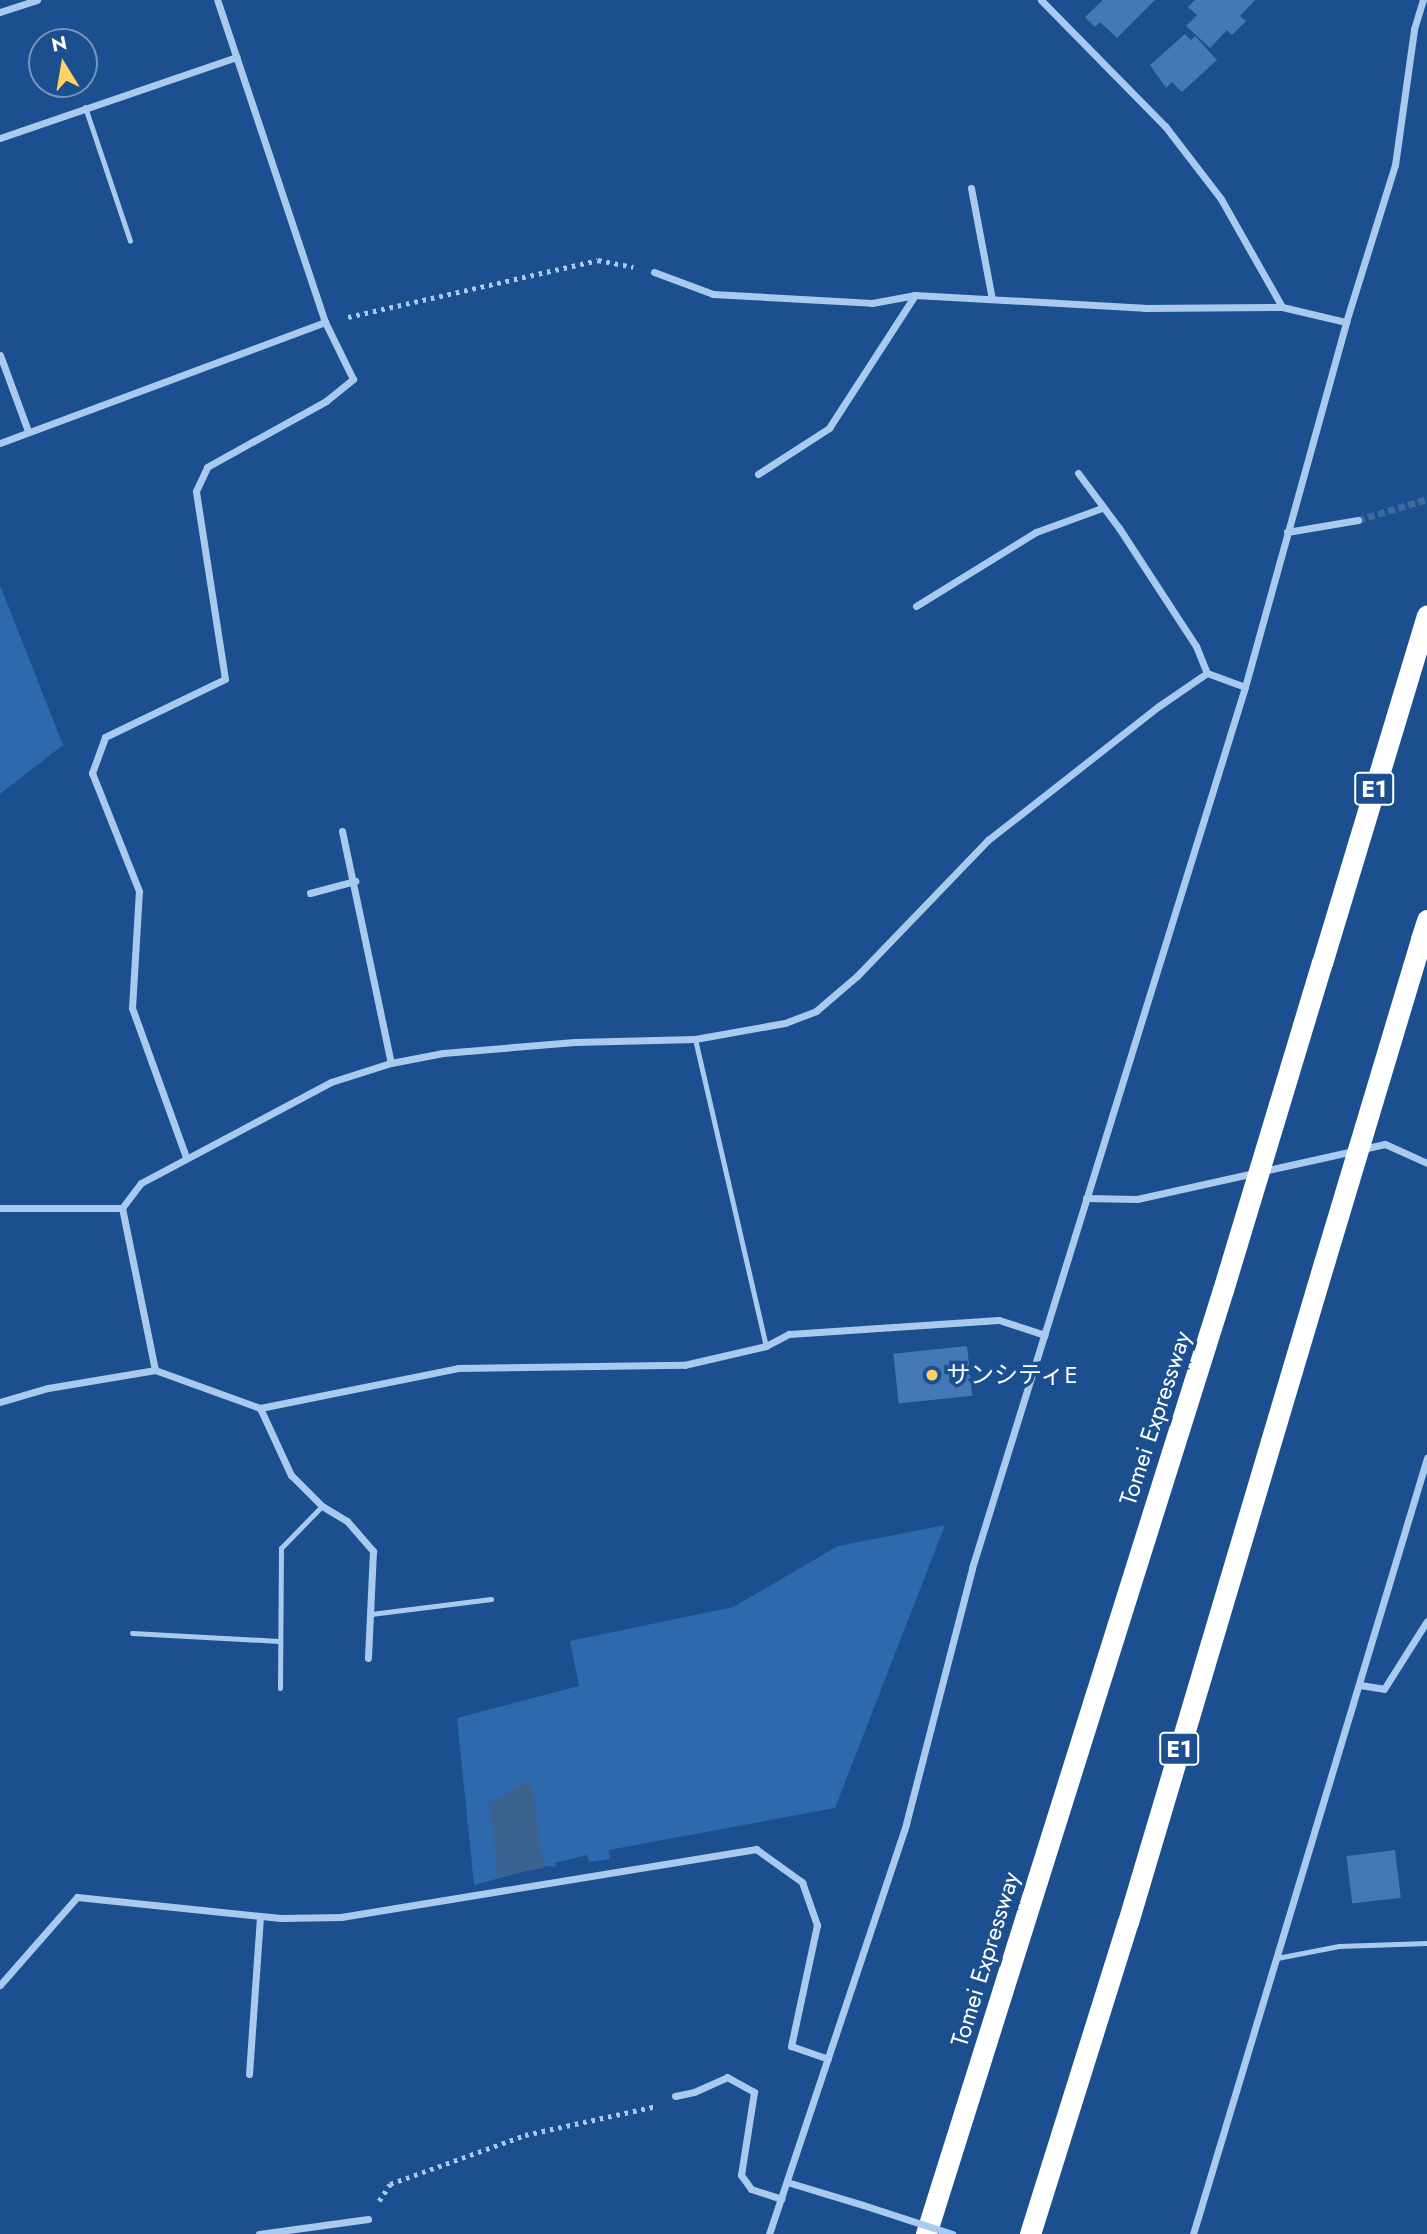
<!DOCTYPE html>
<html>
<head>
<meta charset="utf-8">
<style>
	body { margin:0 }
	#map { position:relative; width:1427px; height:2234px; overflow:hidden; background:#1b4f8f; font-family:Jost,"Noto Sans JP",sans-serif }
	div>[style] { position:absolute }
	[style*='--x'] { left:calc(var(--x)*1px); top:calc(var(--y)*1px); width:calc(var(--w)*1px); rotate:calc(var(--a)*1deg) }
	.green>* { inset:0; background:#2e69ad }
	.water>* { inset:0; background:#3c6290 }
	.building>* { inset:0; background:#4478b7; transform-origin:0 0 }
	.street-tunnel>* { height:7px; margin-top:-3.5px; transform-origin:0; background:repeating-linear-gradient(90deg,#3d69a0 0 7px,transparent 0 10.5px) }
	.path>* { height:4.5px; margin-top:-2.25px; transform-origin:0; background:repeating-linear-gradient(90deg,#a9c9ee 0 3.5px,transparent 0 8.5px) }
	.lane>* { height:5px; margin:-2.5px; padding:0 2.5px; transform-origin:2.5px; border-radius:2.5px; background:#a9c9ee }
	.street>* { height:7px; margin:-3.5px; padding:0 3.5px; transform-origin:3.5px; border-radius:3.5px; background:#a9c9ee }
	.highway>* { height:21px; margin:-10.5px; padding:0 10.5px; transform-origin:10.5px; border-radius:10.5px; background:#fff }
	.street-bridge>* { height:7px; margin:-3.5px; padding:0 3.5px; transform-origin:3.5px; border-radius:3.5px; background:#a9c9ee }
	.highway-bridge>* { height:21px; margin:-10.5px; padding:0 10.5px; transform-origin:10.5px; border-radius:10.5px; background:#fff }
	.dots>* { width:19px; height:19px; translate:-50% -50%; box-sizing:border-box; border:4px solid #1b4f8f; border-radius:50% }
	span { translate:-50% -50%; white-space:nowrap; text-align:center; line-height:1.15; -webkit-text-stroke:7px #1b4f8f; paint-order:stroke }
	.shield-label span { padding:2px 5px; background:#1b4f8f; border:2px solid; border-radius:5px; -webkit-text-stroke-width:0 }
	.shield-label { font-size:23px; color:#fff; font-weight:700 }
	.poi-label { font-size:24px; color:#fff }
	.left { translate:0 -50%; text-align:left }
	.street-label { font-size:24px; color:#fff }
	.north { position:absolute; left:28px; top:28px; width:70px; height:70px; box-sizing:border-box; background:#1b4f8f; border:2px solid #7695bc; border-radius:50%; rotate:349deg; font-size:19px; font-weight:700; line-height:28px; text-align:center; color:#fff }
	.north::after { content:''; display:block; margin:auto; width:24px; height:32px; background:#ffd166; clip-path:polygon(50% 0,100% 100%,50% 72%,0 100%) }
</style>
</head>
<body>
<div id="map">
	<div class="green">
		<i style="clip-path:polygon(0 585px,63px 745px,0 794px)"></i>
		<i style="clip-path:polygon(945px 1525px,835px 1808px,609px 1850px,610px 1859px,589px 1862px,587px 1855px,555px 1863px,556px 1867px,544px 1866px,474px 1885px,457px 1718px,579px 1686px,570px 1641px,733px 1607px,838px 1546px)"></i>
	</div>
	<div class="water">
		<i style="clip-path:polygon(531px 1780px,544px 1868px,498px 1876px,489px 1803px)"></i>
	</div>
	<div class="building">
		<i style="clip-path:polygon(1103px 0,1155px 0,1117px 38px,1100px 22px,1095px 27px,1085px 17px)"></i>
		<i style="clip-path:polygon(1195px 0,1255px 0,1240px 16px,1246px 21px,1232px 35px,1227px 30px,1210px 48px,1186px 26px,1197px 15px,1188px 7px)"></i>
		<i style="clip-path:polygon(1185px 34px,1191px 40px,1195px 36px,1217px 60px,1182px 92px,1172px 82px,1166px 88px,1150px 65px)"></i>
		<i style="left:967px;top:1346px;width:50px;height:74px;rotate:84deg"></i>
		<i style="left:1395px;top:1850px;width:48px;height:49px;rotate:83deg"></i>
	</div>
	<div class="street-tunnel">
		<i style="--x:1358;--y:520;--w:72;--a:-16.9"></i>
	</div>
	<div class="path">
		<i style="--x:348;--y:317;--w:256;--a:-12.8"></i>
		<i style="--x:598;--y:260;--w:36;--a:11"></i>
		<i style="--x:379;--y:2201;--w:20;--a:-57"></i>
		<i style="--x:390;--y:2184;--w:144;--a:-19.9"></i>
		<i style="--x:525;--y:2135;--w:135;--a:-12.4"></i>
	</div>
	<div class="lane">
		<i style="--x:85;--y:107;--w:141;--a:71.4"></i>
		<i style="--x:695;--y:1039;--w:315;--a:77"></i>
		<i style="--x:371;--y:1614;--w:121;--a:-7.1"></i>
		<i style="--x:132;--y:1633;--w:147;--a:3.1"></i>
		<i style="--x:280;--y:1688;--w:140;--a:-89.6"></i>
		<i style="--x:281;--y:1548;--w:59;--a:-45.7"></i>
		<i style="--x:1277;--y:1958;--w:63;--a:-11"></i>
		<i style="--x:1339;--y:1946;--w:88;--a:-2"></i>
	</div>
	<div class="street">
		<i style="--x:1041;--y:0;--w:177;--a:45.5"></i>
		<i style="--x:1165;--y:126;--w:92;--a:52.5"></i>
		<i style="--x:1221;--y:199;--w:124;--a:60.5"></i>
		<i style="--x:1282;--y:307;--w:66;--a:13.2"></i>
		<i style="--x:0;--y:12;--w:39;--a:-18"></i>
		<i style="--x:0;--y:138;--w:250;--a:-18.9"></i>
		<i style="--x:971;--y:188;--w:113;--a:79.3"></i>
		<i style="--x:654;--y:272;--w:63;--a:20.4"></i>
		<i style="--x:713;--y:294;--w:159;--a:3.2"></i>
		<i style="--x:872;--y:303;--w:44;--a:-10.5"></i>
		<i style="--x:915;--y:295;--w:229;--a:3.2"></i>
		<i style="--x:1144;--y:308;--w:138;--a:-0.4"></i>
		<i style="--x:0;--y:355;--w:81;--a:69.8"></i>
		<i style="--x:0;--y:443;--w:347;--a:-20.4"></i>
		<i style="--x:1078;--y:473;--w:69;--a:53.3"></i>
		<i style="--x:1119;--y:528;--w:141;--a:56.9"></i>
		<i style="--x:1196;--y:646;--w:29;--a:68"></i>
		<i style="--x:1207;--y:673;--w:40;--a:20.2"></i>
		<i style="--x:758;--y:474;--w:85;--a:-32.9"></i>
		<i style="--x:829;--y:428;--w:158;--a:-57.1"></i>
		<i style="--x:1287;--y:532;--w:72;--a:-9.6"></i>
		<i style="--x:916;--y:606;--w:141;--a:-31.7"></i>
		<i style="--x:1036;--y:532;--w:70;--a:-20"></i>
		<i style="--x:342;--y:831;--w:237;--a:78.1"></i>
		<i style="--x:310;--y:893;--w:47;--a:-14.9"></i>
		<i style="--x:186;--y:1157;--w:158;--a:-109.9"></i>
		<i style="--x:132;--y:1008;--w:117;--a:-86.6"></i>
		<i style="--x:139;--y:891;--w:127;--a:-111.7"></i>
		<i style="--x:92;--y:773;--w:38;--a:-70"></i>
		<i style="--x:105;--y:737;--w:133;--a:-25.8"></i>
		<i style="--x:225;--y:679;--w:190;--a:-98.8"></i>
		<i style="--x:196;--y:491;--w:26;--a:-65"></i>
		<i style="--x:207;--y:467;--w:136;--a:-29"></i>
		<i style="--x:326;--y:401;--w:35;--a:-39"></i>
		<i style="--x:353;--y:379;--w:64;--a:-116.2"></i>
		<i style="--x:325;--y:322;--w:340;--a:-108.5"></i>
		<i style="--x:1086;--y:1198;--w:51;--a:1.1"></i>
		<i style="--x:1137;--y:1199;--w:254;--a:-12.5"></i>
		<i style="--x:1385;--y:1144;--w:46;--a:24.3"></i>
		<i style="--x:0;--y:1208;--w:122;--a:0"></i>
		<i style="--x:155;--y:1370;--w:165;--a:-101.5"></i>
		<i style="--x:122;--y:1208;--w:31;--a:-53"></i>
		<i style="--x:141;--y:1183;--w:215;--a:-28"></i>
		<i style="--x:331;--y:1082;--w:63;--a:-17.6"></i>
		<i style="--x:391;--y:1063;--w:53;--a:-10.9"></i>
		<i style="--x:443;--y:1053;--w:132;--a:-4.8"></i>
		<i style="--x:575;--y:1042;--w:120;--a:-1.4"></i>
		<i style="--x:695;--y:1039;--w:91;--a:-10.1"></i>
		<i style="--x:785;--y:1023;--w:33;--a:-21"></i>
		<i style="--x:816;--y:1011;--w:54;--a:-40.5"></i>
		<i style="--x:857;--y:976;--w:189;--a:-46.1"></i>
		<i style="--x:988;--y:840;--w:217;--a:-38.1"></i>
		<i style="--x:1159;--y:706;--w:58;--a:-34.5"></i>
		<i style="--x:0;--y:1402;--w:50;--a:-16.3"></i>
		<i style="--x:48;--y:1388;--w:109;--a:-9.5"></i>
		<i style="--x:155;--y:1370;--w:112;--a:19.9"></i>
		<i style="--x:260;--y:1408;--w:202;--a:-11.4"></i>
		<i style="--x:458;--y:1368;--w:226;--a:-0.8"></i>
		<i style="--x:684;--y:1365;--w:84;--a:-13"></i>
		<i style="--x:766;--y:1346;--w:26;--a:-28"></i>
		<i style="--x:789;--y:1334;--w:210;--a:-3.8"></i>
		<i style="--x:999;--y:1320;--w:48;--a:18.1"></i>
		<i style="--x:260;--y:1408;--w:74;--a:65.2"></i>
		<i style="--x:291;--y:1475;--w:44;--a:45"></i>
		<i style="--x:322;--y:1506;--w:29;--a:31"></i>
		<i style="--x:347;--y:1521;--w:40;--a:49"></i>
		<i style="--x:373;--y:1551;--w:107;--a:92.7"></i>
		<i style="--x:1360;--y:1685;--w:24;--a:9"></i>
		<i style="--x:1384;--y:1689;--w:80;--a:-57.7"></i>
		<i style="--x:0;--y:1985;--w:117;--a:-48.8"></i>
		<i style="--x:77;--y:1897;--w:205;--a:5.9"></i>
		<i style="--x:281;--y:1918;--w:60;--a:-1"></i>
		<i style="--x:341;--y:1917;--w:421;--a:-9.3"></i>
		<i style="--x:756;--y:1849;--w:57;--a:35.7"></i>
		<i style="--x:802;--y:1882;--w:46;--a:70.8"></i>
		<i style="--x:817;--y:1925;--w:124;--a:102.1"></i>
		<i style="--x:791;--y:2046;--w:39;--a:19"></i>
		<i style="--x:249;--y:2074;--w:158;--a:-86"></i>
		<i style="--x:675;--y:2096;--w:19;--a:-12"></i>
		<i style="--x:694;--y:2092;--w:36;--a:-24"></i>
		<i style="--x:727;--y:2077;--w:31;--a:29"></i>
		<i style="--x:754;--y:2092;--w:84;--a:98.9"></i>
		<i style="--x:741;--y:2175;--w:17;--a:54"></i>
		<i style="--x:751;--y:2189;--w:32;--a:18"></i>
		<i style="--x:787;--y:2182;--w:79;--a:16.8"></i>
		<i style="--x:259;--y:2234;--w:110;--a:-7.8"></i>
		<i style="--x:769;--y:2234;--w:432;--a:-71.5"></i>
		<i style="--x:906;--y:1824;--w:264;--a:-75.5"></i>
		<i style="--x:972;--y:1568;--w:922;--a:-72.78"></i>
		<i style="--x:1245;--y:687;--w:379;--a:-74.5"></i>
		<i style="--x:1346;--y:322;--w:164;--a:-72.7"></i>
		<i style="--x:1395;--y:165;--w:137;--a:-82"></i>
		<i style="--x:1414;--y:29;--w:30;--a:-73"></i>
		<i style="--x:1193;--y:2234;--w:811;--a:-73.22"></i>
	</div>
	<div class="highway">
		<i style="--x:1421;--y:939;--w:20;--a:-72"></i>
		<i style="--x:1322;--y:963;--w:363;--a:-73.2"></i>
		<i style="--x:926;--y:2234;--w:990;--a:-72.54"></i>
		<i style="--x:1030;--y:2234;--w:327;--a:-72.6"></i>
		<i style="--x:1128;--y:1922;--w:688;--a:-73.44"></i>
	</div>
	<div class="street-bridge">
		<i style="--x:863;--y:2205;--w:94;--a:18"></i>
	</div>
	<div class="highway-bridge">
		<i style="--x:1324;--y:1263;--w:338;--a:-73.3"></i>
		<i style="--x:1223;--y:1290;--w:342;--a:-73.2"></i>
	</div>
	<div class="dots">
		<i style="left:932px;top:1375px;background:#ffd166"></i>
	</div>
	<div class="shield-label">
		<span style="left:1374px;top:789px">E1</span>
		<span style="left:1179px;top:1749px">E1</span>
	</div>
	<div class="poi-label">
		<span class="left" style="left:946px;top:1375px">サンシティE</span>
	</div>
	<div class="street-label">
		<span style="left:1155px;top:1418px;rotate:-72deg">Tomei Expressway</span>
		<span style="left:985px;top:1959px;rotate:-73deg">Tomei Expressway</span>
	</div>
	<div class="north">N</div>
</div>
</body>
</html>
